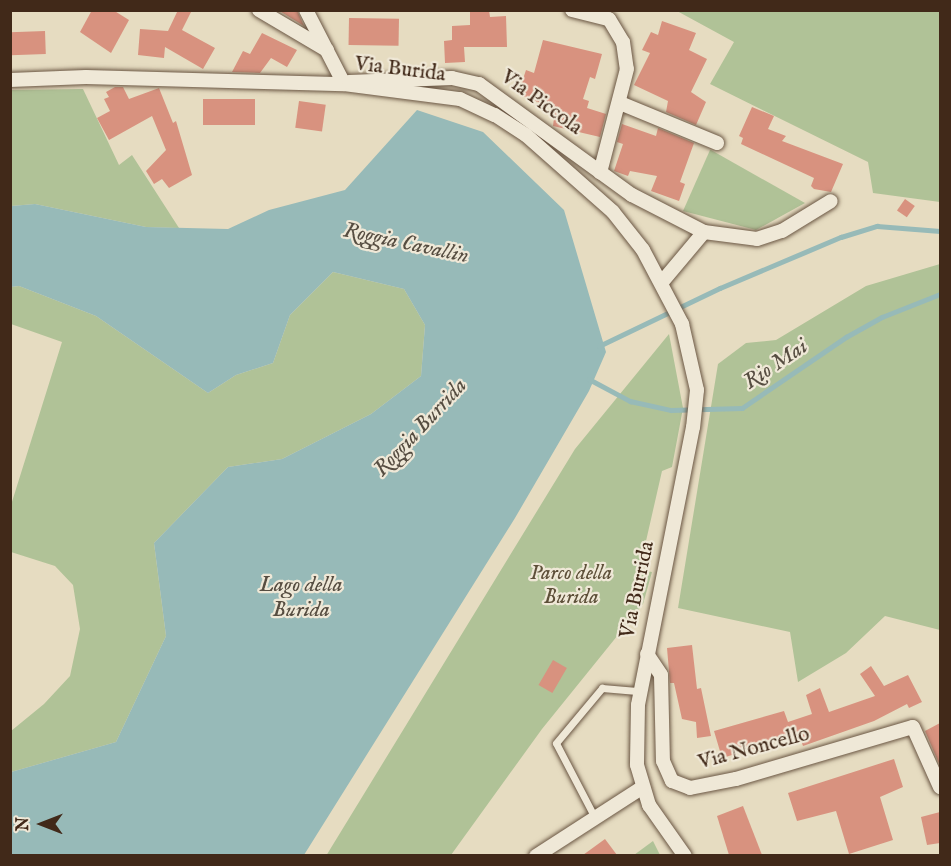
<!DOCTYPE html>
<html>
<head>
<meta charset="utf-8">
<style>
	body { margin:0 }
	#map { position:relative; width:951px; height:866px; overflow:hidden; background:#e6dcc1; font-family:"IM FELL English",serif }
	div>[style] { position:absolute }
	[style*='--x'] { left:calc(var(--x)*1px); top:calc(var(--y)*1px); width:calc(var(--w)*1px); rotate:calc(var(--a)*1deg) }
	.green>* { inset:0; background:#b0c297 }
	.water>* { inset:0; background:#97bab8 }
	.stream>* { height:4.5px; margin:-2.25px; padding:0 2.25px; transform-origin:2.25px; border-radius:2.25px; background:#97bab8 }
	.building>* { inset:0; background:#d8927f; transform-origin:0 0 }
	.roads { filter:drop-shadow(0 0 2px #6a5643) drop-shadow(0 0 2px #6a5643) }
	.lane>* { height:7px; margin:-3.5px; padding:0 3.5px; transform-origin:3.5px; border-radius:3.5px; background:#efe8d7 }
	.street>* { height:14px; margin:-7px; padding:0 7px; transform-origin:7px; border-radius:7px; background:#efe8d7 }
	span { translate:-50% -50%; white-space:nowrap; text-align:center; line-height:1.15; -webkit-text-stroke:4.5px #efe8d7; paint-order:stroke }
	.street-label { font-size:21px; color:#412919 }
	.park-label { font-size:21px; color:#5d4f38; font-style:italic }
	.water-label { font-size:22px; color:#564d41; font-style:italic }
	.frame { position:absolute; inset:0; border:12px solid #412919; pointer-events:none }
	.north { position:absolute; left:12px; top:794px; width:60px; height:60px; -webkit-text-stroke:4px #efe8d7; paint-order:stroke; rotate:270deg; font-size:16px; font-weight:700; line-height:24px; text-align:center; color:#412919 }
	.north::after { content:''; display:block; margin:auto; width:21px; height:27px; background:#412919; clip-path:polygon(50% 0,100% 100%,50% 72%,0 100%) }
</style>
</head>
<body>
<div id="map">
	<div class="green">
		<i style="clip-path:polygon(677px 11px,940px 11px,940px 202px,873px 193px,868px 162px,710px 84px,734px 42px)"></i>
		<i style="clip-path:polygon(83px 89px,119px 165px,132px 155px,179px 228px,146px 227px,35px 204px,11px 206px,11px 90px)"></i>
		<i style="clip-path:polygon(710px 150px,711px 150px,805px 203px,756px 230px,683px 211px)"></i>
		<i style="clip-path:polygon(940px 264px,940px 630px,885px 616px,846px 653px,798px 682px,790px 632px,678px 608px,718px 364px,746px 343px,776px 340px,866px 286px)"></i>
		<i style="clip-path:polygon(333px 272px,404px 289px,425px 325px,421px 376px,371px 414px,282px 459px,228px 467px,154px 543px,166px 636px,116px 742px,11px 772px,11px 731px,44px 704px,70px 676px,80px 629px,73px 585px,55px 566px,11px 552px,11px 505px,62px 342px,11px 324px,11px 287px,19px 286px,96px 316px,208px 393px,236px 375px,273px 363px,290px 315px)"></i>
		<i style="clip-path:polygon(669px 334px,683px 408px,672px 467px,662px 471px,641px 563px,641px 570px,652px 572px,643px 604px,542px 729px,451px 855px,326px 856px,575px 449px)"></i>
		<i style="clip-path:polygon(653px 841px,660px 855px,634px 855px)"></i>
	</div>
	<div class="water">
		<i style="clip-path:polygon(417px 110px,483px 132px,564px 210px,606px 352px,589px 391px,515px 518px,304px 855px,11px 855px,11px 772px,116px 742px,166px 636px,154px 543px,228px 467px,282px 459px,371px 414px,421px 376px,425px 325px,404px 289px,333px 272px,290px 315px,273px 363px,236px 375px,208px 393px,96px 316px,19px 286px,11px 287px,11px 206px,35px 204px,146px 227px,228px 229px,269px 210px,345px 190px)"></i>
	</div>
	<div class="stream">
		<i style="--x:599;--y:346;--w:134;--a:-25.6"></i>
		<i style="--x:720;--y:288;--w:131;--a:-22.9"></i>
		<i style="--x:841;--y:237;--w:38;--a:-17"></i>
		<i style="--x:877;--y:226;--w:63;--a:4.5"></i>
		<i style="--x:589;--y:379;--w:47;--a:28.2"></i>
		<i style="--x:630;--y:401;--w:42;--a:12.4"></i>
		<i style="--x:671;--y:410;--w:71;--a:-1.6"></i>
		<i style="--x:742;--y:408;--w:126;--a:-34.3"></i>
		<i style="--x:846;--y:337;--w:41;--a:-29.1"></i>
		<i style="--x:882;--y:317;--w:62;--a:-21.6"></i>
	</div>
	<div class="building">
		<i style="clip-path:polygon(92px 10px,113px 10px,129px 20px,111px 53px,80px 32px)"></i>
		<i style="clip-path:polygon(178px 10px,192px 10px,182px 30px,215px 48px,203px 69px,165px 47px,164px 58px,138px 55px,140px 29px,168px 31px)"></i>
		<i style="clip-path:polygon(278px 10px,297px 10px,304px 26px)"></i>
		<i style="clip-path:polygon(470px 10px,489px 10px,490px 17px,506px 16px,507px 47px,464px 47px,465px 62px,445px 63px,444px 41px,452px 40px,452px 26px,470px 25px)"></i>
		<i style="left:349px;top:18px;width:50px;height:27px;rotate:1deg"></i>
		<i style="clip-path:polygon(662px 21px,696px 33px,689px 50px,707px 59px,691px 92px,706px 102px,696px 125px,666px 112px,668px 101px,634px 85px,650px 53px,642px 50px,651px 32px,658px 35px)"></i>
		<i style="left:45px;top:31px;width:23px;height:35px;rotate:88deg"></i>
		<i style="clip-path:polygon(262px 33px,297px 50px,287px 67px,271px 58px,260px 73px,232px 72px,243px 51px,250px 54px)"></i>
		<i style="clip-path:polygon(543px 40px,602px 54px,595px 79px,590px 77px,583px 99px,589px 101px,587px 108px,606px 114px,600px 137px,553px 126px,555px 109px,518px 94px,526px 70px,534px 73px)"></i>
		<i style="clip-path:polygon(115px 87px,123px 87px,129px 99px,159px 88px,173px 123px,176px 121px,192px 175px,169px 188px,162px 179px,154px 184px,146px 171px,166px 150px,152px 116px,109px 140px,97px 118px,110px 111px,104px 99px,109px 97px,106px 92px)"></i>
		<i style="left:203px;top:99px;width:52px;height:26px"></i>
		<i style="left:299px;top:101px;width:27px;height:27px;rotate:8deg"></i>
		<i style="clip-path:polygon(752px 107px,774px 116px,768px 129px,786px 136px,782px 141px,843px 164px,831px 192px,814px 189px,811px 186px,814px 178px,741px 144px,743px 138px,739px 136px)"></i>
		<i style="clip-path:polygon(622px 124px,656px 136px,658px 128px,694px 143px,680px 182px,685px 184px,679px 201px,651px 191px,657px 176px,630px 171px,628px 176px,614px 171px,623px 144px,617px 142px)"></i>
		<i style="left:905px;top:199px;width:12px;height:14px;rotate:35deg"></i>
		<i style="clip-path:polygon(692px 645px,697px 689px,701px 688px,711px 736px,697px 738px,696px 722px,682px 719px,674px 683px,670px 683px,667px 648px)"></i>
		<i style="left:553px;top:660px;width:16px;height:29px;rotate:30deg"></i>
		<i style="clip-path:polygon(871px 666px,884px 686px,908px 675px,922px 702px,909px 708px,907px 704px,874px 721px,803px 746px,799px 735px,722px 758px,714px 731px,784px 711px,788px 722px,812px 714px,806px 695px,820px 688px,829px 712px,875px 696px,860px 674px)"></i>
		<i style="clip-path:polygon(940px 723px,940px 766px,925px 731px)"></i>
		<i style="clip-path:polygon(894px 759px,903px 787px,880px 797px,893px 840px,849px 854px,836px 811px,797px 821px,788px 793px)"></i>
		<i style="clip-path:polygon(743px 806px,762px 855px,729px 855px,717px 816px)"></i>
		<i style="clip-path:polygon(940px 812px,940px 843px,927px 845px,921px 817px)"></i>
		<i style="clip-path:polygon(605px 839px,617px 855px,583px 855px)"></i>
	</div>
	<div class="roads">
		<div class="lane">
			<i style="--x:594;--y:816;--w:82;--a:-117.5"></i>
			<i style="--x:556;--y:743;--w:72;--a:-50.1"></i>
			<i style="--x:602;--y:688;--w:38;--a:5"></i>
		</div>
		<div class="street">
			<i style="--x:259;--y:10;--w:79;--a:30.5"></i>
			<i style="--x:306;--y:10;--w:83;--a:62.8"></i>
			<i style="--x:572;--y:10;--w:38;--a:14"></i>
			<i style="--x:609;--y:19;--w:27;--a:59"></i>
			<i style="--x:623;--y:42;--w:27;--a:82"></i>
			<i style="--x:627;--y:69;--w:107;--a:104.6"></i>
			<i style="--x:10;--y:80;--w:76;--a:-2.3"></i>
			<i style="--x:86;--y:77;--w:258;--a:1.6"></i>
			<i style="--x:344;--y:84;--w:117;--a:7.4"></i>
			<i style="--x:460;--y:99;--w:38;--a:25"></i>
			<i style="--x:495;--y:115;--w:37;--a:33"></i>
			<i style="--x:526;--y:135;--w:116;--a:41.5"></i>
			<i style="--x:613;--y:212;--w:48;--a:51.7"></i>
			<i style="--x:643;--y:250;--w:84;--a:62.2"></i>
			<i style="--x:682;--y:324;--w:68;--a:77.2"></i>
			<i style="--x:697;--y:390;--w:37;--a:96"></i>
			<i style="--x:693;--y:427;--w:283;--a:101.2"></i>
			<i style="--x:638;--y:705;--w:60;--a:91"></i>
			<i style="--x:637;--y:765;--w:42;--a:73.3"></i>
			<i style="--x:649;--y:805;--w:62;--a:54.8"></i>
			<i style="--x:349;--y:82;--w:103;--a:-2.2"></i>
			<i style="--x:452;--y:78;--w:28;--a:13"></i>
			<i style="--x:479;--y:84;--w:189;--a:36"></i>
			<i style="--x:632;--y:195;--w:81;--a:27.2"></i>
			<i style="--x:704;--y:232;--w:53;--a:7.5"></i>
			<i style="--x:757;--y:239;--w:26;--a:-18"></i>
			<i style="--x:782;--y:231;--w:57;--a:-31.5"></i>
			<i style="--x:620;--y:103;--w:105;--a:22.4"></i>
			<i style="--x:662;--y:282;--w:65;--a:-50"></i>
			<i style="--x:647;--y:654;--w:25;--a:56"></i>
			<i style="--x:661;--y:675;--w:86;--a:88.7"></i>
			<i style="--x:663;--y:761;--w:22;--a:66"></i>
			<i style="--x:672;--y:781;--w:19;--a:21"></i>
			<i style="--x:690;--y:788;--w:47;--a:-11.1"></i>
			<i style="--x:736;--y:779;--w:184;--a:-16.4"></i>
			<i style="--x:913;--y:727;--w:66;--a:65.8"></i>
			<i style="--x:536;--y:856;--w:127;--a:-32.8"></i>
		</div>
	</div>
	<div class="street-label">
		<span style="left:400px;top:70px;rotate:7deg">Via Burida</span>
		<span style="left:541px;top:103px;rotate:36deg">Via Piccola</span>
		<span style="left:638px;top:590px;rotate:-78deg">Via Burrida</span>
		<span style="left:754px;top:749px;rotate:-15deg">Via Noncello</span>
	</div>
	<div class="park-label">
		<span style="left:571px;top:586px">Parco della<br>Burida</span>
	</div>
	<div class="water-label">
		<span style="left:406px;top:244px;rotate:12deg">Roggia Cavallin</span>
		<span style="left:776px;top:365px;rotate:-34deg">Rio Mai</span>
		<span style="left:421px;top:428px;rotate:-47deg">Roggia Burrida</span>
		<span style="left:301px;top:598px">Lago della<br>Burida</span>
	</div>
	<div class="frame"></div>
	<div class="north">N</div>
</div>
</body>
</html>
